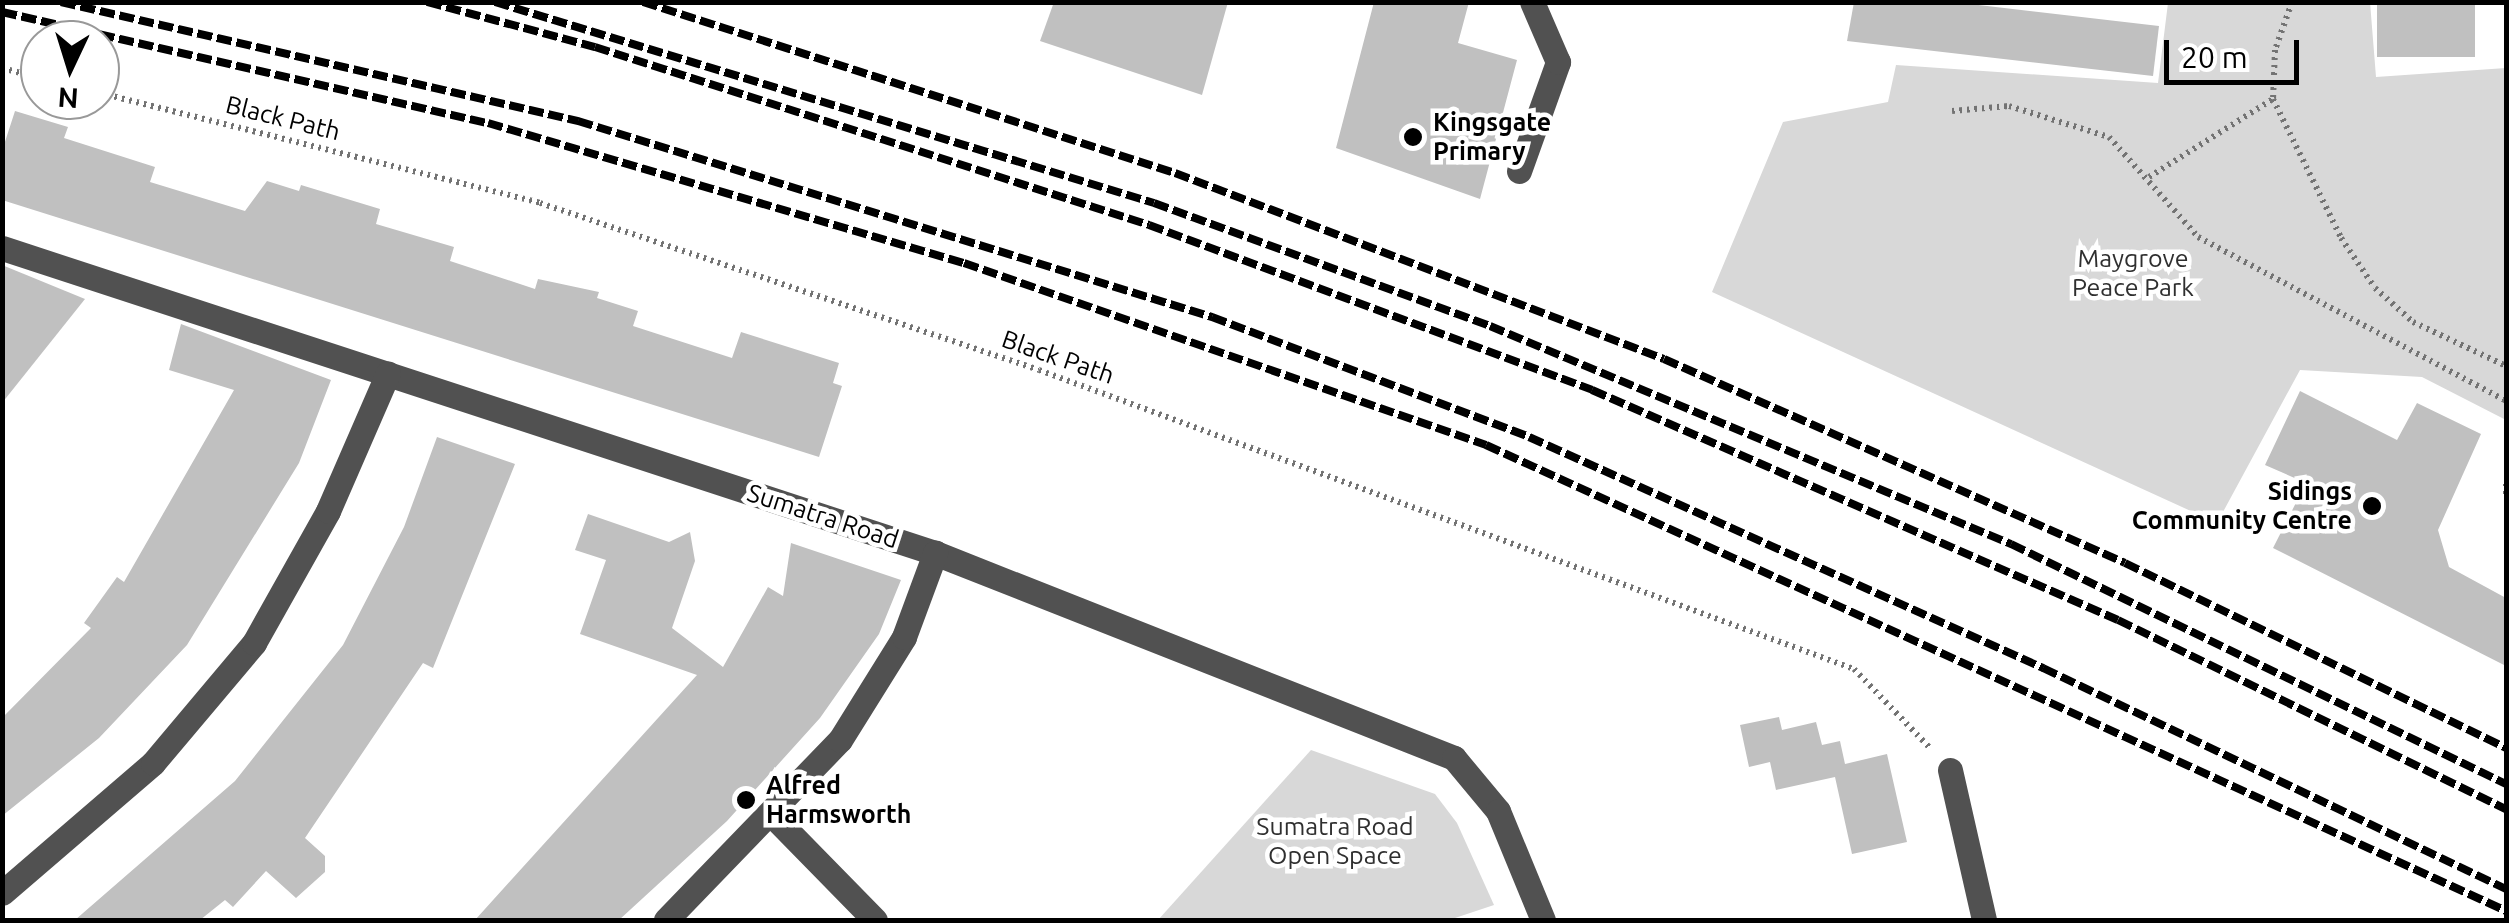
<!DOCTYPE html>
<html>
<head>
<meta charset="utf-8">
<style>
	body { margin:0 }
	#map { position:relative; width:2509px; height:923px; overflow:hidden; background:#fff; font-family:Ubuntu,sans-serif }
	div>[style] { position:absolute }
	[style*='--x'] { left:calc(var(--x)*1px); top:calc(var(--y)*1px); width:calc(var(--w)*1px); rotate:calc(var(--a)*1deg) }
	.green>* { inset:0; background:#d8d8d8 }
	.building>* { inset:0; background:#c0c0c0; transform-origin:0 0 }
	.path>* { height:6px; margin-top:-3px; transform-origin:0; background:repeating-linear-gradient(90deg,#737373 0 2.5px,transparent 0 7.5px) }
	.minor>* { height:25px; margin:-12.5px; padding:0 12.5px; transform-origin:12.5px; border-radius:12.5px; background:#515151 }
	.rail>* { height:8px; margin-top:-4px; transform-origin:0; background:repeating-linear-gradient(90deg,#000 0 15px,transparent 0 20px) }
	.dots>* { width:28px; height:28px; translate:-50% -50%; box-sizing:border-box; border:5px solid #fff; border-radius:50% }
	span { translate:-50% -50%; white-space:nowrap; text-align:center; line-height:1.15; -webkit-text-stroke:9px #fff; paint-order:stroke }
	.street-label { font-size:25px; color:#000 }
	.poi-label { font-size:25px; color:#000; font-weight:700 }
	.left { translate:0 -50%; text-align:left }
	.right { translate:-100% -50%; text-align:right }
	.park-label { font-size:25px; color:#2f2f2f }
	.frame { position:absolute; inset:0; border:5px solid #000; pointer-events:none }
	.north { position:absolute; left:20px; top:20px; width:100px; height:100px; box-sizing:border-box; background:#fff; border:2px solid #999; border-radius:50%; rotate:184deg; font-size:28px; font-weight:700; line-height:40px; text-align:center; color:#000 }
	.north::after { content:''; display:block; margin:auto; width:35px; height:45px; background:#000; clip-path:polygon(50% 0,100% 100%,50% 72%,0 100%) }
	.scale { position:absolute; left:2164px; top:40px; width:135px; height:45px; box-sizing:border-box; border:5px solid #000; border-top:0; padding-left:12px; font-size:30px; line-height:35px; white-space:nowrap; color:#000; -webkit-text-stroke:8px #fff; paint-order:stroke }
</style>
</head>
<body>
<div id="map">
	<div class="green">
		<i style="clip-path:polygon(2370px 2px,2376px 77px,2506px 68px,2506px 420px,2422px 377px,2300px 370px,2217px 523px,1712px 292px,1783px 122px,1888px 102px,1896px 65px,2158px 83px,2168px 3px)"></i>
		<i style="clip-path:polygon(1311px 750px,1435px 794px,1457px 823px,1494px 905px,1449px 920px,1158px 920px)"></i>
	</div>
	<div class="building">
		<i style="clip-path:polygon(1054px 2px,1228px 2px,1202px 95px,1040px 41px)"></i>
		<i style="clip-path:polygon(1374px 2px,1469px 2px,1458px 43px,1517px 60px,1480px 199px,1336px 148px)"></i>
		<i style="clip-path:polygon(1854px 2px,1953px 2px,2159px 26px,2153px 76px,1847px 41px)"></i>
		<i style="left:2377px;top:2px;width:98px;height:55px"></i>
		<i style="clip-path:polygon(15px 111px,68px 127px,64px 138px,155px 167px,150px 182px,245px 211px,267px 181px,299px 191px,301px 185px,380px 209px,376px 224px,454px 247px,450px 261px,535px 289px,538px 279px,599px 292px,597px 298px,638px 311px,633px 326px,732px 358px,741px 332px,839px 363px,833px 383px,842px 386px,819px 457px,2px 200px,2px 151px)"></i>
		<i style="clip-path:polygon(2px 265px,85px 299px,2px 403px)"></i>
		<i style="clip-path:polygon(181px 324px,331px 380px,299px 463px,187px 645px,99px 738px,2px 816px,2px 718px,91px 628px,84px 623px,117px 577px,124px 582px,234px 390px,169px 370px)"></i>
		<i style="clip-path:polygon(2300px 391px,2397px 440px,2417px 403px,2481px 434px,2438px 530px,2449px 567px,2506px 598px,2506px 666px,2273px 548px,2306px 483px,2265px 465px)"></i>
		<i style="clip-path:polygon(437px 437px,515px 464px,433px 668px,423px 663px,305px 838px,325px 856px,325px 872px,296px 898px,266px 871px,233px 907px,225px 900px,200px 920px,75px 920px,235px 781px,343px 645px,404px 527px)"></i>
		<i style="clip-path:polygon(588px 514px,669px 542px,690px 532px,695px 561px,672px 628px,723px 667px,768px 587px,783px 596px,791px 543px,901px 580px,879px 634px,820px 718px,727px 821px,619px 920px,475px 920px,697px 675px,580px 634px,606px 560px,575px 550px)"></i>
		<i style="clip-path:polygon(1779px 717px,1782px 730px,1816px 722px,1822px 745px,1840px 741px,1845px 764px,1887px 754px,1907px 842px,1852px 854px,1835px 777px,1776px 790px,1770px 762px,1749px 767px,1740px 725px)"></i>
	</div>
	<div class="path">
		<i style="--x:2292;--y:2;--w:51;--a:109.5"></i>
		<i style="--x:2275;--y:50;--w:49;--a:92.3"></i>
		<i style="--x:2273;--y:99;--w:155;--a:63.9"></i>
		<i style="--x:2341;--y:238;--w:60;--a:55.8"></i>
		<i style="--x:2375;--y:288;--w:51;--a:41.8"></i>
		<i style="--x:2413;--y:322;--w:103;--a:25.3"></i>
		<i style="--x:2;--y:68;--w:39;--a:15"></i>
		<i style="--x:100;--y:93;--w:454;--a:14"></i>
		<i style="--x:540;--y:203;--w:526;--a:18.5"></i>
		<i style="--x:1039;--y:370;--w:868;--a:20.15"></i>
		<i style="--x:1854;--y:669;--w:108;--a:46.1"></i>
		<i style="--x:1952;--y:111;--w:57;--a:-5"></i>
		<i style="--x:2009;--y:106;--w:105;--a:17.2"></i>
		<i style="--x:2109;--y:137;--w:134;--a:48.3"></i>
		<i style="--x:2198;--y:237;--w:349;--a:28"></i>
		<i style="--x:2149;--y:177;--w:146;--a:-32.2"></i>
		<i style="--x:2506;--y:484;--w:10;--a:90"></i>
	</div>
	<div class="minor">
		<i style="--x:1519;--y:171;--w:116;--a:-70.3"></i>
		<i style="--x:1558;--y:62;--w:65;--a:-113.4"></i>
		<i style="--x:2;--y:248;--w:982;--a:18.1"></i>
		<i style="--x:935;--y:553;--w:558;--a:21.55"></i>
		<i style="--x:1454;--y:758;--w:69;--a:50.3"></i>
		<i style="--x:1498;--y:811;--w:118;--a:67.6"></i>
		<i style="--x:1950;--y:770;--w:154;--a:77.2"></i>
		<i style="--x:772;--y:815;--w:147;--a:45.6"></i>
		<i style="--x:2;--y:893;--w:199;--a:-40.7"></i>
		<i style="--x:153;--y:763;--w:157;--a:-49.9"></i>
		<i style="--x:254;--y:643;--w:151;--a:-60.7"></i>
		<i style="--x:328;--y:511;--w:150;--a:-66.5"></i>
		<i style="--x:666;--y:920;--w:250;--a:-46"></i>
		<i style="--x:840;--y:740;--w:121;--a:-58.1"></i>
		<i style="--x:904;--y:637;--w:90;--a:-69.7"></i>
	</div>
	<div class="rail">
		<i style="--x:61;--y:2;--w:531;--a:12.96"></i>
		<i style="--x:578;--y:121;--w:664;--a:17.18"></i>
		<i style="--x:1212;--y:317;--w:339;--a:20.7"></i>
		<i style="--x:1529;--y:437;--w:564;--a:24.2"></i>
		<i style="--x:2043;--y:668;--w:513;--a:25.52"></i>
		<i style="--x:427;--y:2;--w:174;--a:15"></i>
		<i style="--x:595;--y:47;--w:582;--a:17.81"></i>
		<i style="--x:1149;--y:225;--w:473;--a:20.4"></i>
		<i style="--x:1592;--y:390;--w:574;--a:23.62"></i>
		<i style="--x:2118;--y:620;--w:432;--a:26"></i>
		<i style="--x:495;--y:2;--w:689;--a:16.96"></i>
		<i style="--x:1154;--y:203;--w:358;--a:20.1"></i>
		<i style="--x:1490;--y:326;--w:565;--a:22.71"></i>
		<i style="--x:2011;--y:544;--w:550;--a:25.87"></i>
		<i style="--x:643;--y:2;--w:559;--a:17.82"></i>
		<i style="--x:1175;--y:173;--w:523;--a:20.83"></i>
		<i style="--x:1664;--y:359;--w:504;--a:23.87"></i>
		<i style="--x:2125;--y:563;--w:424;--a:25.9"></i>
		<i style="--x:2;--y:12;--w:499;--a:12.9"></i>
		<i style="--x:488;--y:123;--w:496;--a:16.4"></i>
		<i style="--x:964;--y:263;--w:553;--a:19.22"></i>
		<i style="--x:1486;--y:445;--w:1121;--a:24.55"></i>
	</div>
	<div class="dots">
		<i style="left:1413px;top:137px;background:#000"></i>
		<i style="left:2372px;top:506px;background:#000"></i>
		<i style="left:746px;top:800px;background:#000"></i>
	</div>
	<div class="street-label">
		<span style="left:283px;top:118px;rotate:14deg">Black Path</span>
		<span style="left:1058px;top:357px;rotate:19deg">Black Path</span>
		<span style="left:823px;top:516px;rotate:18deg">Sumatra Road</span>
	</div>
	<div class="poi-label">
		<span class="left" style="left:1433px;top:137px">Kingsgate<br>Primary</span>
		<span class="right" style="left:2352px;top:506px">Sidings<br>Community Centre</span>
		<span class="left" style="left:766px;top:800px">Alfred<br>Harmsworth</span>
	</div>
	<div class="park-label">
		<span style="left:2133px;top:273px">Maygrove<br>Peace Park</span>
		<span style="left:1335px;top:841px">Sumatra Road<br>Open Space</span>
	</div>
	<div class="frame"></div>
	<div class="north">N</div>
	<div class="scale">20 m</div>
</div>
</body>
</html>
